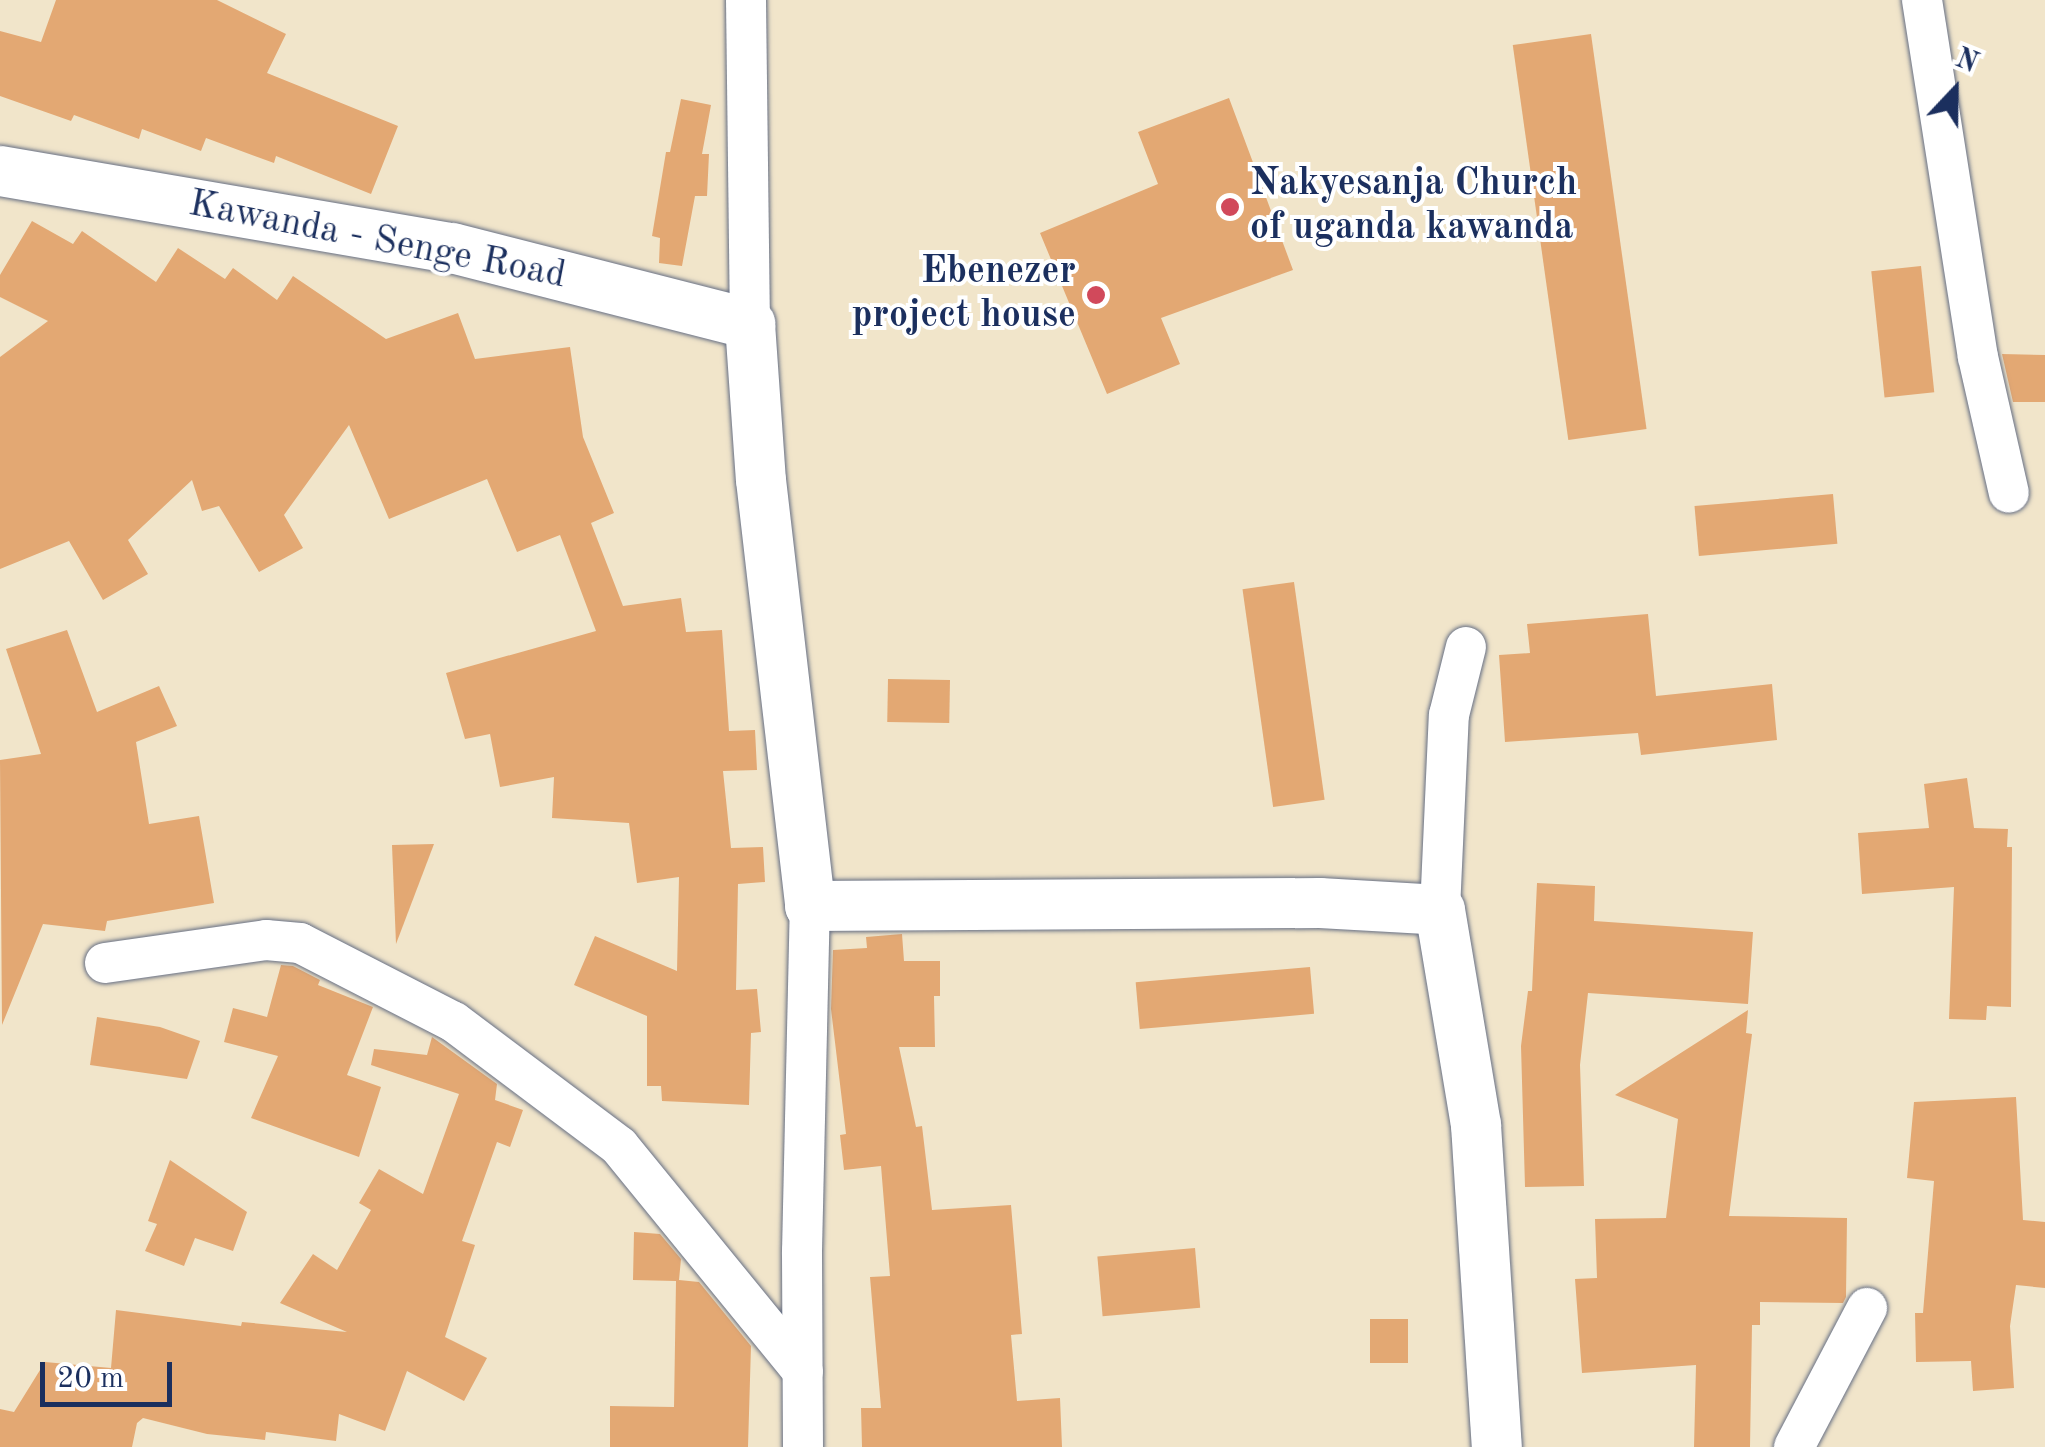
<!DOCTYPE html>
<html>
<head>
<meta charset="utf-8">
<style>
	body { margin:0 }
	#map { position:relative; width:2045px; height:1447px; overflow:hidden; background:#f1e5ca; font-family:"Old Standard TT",serif }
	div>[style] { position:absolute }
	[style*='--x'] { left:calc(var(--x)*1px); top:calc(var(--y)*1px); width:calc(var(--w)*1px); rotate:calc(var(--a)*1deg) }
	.building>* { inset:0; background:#e3a873; transform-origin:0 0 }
	.roads { filter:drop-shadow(0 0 2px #666f84) drop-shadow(0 0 2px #666f84) }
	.minor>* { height:40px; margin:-20px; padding:0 20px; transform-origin:20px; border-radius:20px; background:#fff }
	.tertiary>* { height:50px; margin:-25px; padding:0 25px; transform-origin:25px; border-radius:25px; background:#fff }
	.dots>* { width:28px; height:28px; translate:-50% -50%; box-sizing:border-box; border:5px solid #fff; border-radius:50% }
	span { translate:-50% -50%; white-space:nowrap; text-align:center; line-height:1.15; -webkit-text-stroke:8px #fff; paint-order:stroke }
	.poi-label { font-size:38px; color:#1b2f5e; font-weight:700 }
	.left { translate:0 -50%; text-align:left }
	.right { translate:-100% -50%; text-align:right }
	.street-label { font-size:38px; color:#1b2f5e }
	.north { position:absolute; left:1905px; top:40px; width:100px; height:100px; -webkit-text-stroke:8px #fff; paint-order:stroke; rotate:22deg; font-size:28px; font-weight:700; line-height:40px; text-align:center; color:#1b2f5e }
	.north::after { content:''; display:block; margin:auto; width:35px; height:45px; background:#1b2f5e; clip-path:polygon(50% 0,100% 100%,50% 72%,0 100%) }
	.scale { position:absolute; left:40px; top:1362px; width:132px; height:45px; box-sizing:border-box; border:5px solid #1b2f5e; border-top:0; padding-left:12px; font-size:30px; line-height:35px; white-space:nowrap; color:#1b2f5e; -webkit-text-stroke:8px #fff; paint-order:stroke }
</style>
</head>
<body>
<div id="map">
	<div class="building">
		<i style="clip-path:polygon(56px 0,217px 0,286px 34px,267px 73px,398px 126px,371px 194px,276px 156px,274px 163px,206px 138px,201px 151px,142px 129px,139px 139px,74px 115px,71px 121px,0 96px,0 31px,41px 42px)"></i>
		<i style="left:1591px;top:34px;width:399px;height:79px;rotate:82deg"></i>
		<i style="clip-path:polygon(1229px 98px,1293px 270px,1161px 318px,1180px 364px,1107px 394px,1040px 233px,1158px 184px,1138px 132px)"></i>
		<i style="clip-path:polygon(681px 99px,711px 105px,702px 154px,709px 154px,707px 196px,695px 196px,682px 266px,659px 263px,660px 238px,652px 236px,666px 152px,670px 152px)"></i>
		<i style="clip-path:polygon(32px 221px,73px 244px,82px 231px,156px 282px,178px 248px,225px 279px,233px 268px,277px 300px,293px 276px,386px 339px,458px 313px,475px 359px,570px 347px,583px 437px,614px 513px,591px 523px,623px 606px,681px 598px,686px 632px,722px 630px,729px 731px,755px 730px,757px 770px,723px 771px,731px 848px,763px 847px,765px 882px,738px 884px,736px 990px,757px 989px,761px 1032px,751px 1033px,749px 1105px,662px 1101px,661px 1086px,647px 1086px,647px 1016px,574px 985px,595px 936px,677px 971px,679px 877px,637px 883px,629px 823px,552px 818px,554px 777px,500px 787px,490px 734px,465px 739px,446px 673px,596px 631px,560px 535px,517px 552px,487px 479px,389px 519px,349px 425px,284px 515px,303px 548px,259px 572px,219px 506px,202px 511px,192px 480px,128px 540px,148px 574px,103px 600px,69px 541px,0 569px,0 357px,48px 321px,0 297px,0 275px)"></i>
		<i style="left:1921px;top:266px;width:127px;height:50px;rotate:84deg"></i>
		<i style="clip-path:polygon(2002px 354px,2045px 355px,2045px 402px,2013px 402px)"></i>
		<i style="left:1833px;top:494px;width:50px;height:139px;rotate:85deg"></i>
		<i style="left:1294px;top:582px;width:220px;height:52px;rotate:82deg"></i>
		<i style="clip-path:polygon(1648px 614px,1656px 696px,1772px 684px,1777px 740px,1641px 755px,1638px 733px,1505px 742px,1499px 655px,1530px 653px,1527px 624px)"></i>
		<i style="clip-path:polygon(67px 630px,97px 712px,159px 686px,177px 726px,136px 742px,149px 824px,199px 816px,214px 903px,107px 921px,105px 931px,43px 924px,2px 1025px,0 760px,41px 754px,6px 649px)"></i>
		<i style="left:888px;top:679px;width:62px;height:43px;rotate:1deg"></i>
		<i style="clip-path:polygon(1967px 778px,1974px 828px,2008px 829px,2007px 847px,2012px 847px,2011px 1007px,1987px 1006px,1986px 1020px,1949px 1019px,1954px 887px,1862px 894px,1858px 833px,1929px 828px,1924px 784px)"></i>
		<i style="clip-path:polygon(434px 844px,396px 944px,392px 845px)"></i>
		<i style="clip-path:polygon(1537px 883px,1595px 886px,1594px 921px,1753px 932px,1748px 1004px,1588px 993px,1580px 1065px,1584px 1186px,1525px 1187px,1521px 1046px,1528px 991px,1532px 991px)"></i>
		<i style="clip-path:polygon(902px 934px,904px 961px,940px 961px,940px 996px,934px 996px,935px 1047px,899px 1047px,916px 1127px,922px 1126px,932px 1210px,1011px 1205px,1022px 1334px,1011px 1335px,1017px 1401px,1060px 1398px,1062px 1447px,862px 1447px,861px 1408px,881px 1408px,870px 1277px,890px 1276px,881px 1166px,844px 1170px,840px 1135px,846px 1134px,831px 1009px,833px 950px,867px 948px,866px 937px)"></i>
		<i style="clip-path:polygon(281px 965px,293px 966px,320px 980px,318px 985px,373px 1007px,347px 1075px,381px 1087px,359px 1157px,251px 1118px,278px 1056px,224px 1042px,233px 1008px,267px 1017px)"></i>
		<i style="left:1310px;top:967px;width:47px;height:175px;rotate:85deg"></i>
		<i style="clip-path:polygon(1748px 1010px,1746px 1033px,1752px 1034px,1729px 1216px,1847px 1218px,1846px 1297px,1843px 1303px,1760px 1302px,1760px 1325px,1752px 1325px,1750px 1447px,1694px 1447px,1696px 1365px,1582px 1373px,1575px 1279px,1597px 1278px,1595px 1219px,1666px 1218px,1678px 1119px,1615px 1095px)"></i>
		<i style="clip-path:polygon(97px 1017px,160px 1027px,200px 1041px,187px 1079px,90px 1065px)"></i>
		<i style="clip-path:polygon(432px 1037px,497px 1084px,495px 1100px,523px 1110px,510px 1147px,497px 1142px,462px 1241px,475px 1245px,445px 1337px,487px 1358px,464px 1401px,407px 1371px,385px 1431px,339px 1414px,336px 1441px,266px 1432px,265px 1440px,207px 1434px,143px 1418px,137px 1423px,132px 1447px,0 1447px,0 1409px,14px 1412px,45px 1362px,111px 1368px,116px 1310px,241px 1326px,242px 1322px,347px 1332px,280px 1303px,313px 1254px,337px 1270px,371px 1210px,359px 1203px,379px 1169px,423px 1194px,459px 1094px,371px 1065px,374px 1049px,427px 1055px)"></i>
		<i style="clip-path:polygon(2016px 1097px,2023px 1220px,2045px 1222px,2045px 1288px,2016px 1285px,2010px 1326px,2014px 1388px,1973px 1391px,1971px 1361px,1916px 1362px,1915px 1313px,1923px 1313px,1934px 1181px,1907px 1178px,1914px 1102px)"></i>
		<i style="clip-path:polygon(170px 1160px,247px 1212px,233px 1251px,195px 1238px,184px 1266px,145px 1251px,157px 1224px,148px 1221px)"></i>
		<i style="clip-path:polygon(634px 1232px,660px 1234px,681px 1259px,679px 1280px,699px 1282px,751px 1346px,748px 1447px,610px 1447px,610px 1406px,674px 1407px,676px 1281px,633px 1280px)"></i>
		<i style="left:1195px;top:1248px;width:60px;height:98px;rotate:85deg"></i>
		<i style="left:1370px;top:1319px;width:38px;height:44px"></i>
	</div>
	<div class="roads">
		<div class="minor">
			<i style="--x:746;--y:0;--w:324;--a:89.3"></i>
			<i style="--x:1922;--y:0;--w:361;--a:81.1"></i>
			<i style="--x:1978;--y:357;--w:139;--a:77.2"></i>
			<i style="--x:1440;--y:910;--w:195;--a:-87.4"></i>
			<i style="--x:1449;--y:715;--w:70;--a:-76"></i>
			<i style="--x:105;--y:963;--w:163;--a:-8.1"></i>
			<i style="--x:266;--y:940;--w:34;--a:5"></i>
			<i style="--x:300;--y:943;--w:173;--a:27.2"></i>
			<i style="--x:454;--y:1022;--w:206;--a:36.9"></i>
			<i style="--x:619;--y:1146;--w:291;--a:50.8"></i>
			<i style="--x:803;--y:1447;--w:196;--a:-90.3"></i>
			<i style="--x:802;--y:1251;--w:345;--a:-88.7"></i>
			<i style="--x:1794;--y:1447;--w:157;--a:-62.3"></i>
		</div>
		<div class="tertiary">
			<i style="--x:0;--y:171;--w:459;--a:9.7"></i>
			<i style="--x:452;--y:248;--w:308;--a:14.3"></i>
			<i style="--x:750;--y:324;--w:156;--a:86"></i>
			<i style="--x:761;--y:480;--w:429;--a:83.4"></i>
			<i style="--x:810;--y:906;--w:510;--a:-0.34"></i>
			<i style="--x:1320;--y:903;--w:120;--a:3.3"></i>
			<i style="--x:1440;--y:910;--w:218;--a:80.5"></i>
			<i style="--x:1476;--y:1125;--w:323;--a:86.3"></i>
		</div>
	</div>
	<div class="dots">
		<i style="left:1230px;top:207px;background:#d1495b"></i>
		<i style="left:1096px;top:295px;background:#d1495b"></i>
	</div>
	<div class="poi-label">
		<span class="left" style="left:1250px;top:207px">Nakyesanja Church<br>of uganda kawanda</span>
		<span class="right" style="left:1076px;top:295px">Ebenezer<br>project house</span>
	</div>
	<div class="street-label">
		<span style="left:377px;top:241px;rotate:11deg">Kawanda - Senge Road</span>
	</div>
	<div class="north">N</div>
	<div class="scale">20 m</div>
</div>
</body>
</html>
